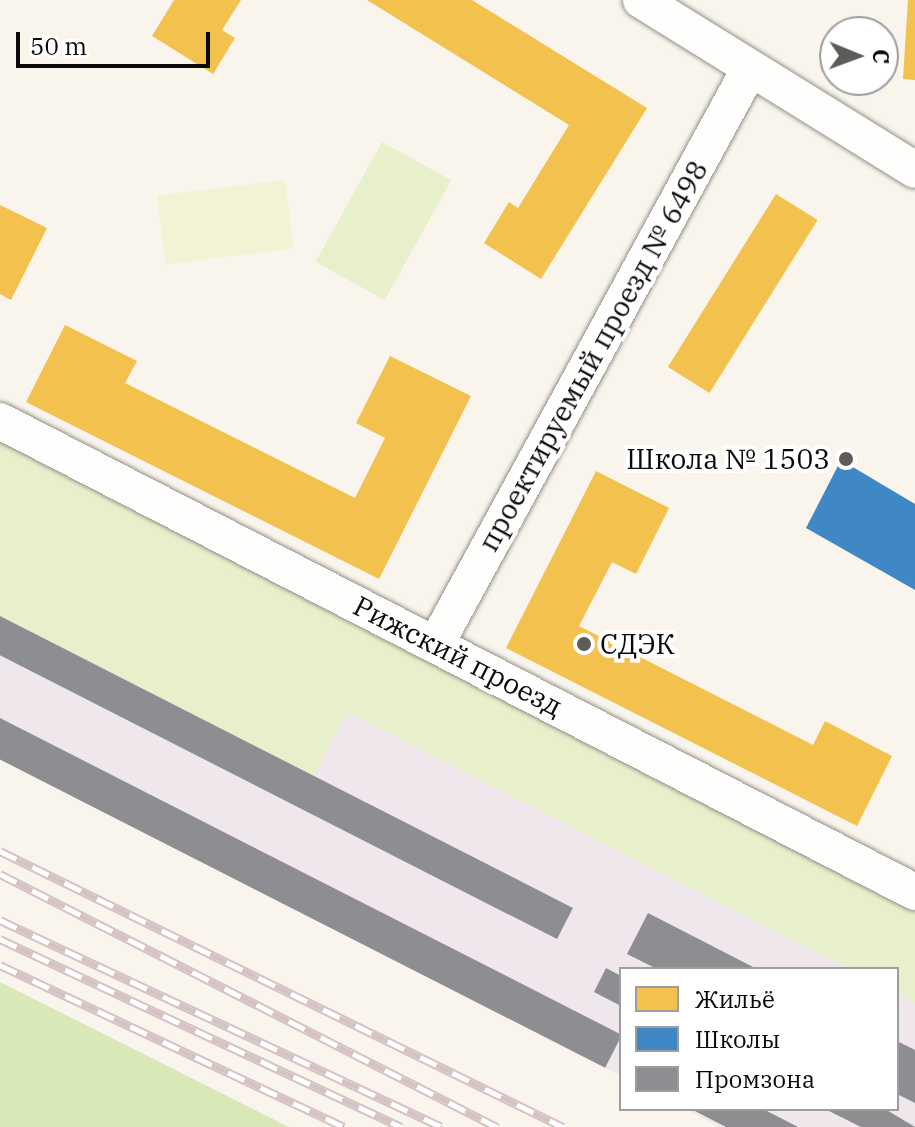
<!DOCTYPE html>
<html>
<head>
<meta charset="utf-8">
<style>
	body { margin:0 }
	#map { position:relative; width:915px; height:1127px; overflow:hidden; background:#f9f5ec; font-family:"IBM Plex Serif",serif }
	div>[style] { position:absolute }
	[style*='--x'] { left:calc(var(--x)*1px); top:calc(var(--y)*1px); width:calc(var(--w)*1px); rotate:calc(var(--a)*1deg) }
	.industrial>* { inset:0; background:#efe7eb }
	.green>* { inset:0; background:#e7f0ca; transform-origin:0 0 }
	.forest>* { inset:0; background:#d9e8b7 }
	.pitch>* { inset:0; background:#f1f3d4; transform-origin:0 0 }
	.homes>* { inset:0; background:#f2c14e; transform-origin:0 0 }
	.schools>* { inset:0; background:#3f88c5 }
	.industry>* { inset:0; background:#8d8d92; transform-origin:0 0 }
	.roads { filter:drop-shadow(0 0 2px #92908c) drop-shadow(0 0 2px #92908c) }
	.minor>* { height:36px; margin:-18px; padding:0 18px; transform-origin:18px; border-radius:18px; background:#fefefc }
	.rail>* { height:9px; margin-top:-4.5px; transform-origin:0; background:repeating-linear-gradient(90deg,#fff 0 18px,#d6c2c5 0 36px); box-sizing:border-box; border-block:2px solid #d6c2c5 }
	.dots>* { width:22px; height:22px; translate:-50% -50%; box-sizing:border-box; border:4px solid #fff; border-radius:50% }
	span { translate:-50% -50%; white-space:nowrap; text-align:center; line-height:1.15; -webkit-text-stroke:8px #fff; paint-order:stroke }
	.street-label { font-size:28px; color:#0a0a0a }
	.poi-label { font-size:28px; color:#0a0a0a }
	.right { translate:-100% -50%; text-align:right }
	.left { translate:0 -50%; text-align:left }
	.legend { position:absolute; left:619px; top:967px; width:280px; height:144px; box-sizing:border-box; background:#fff; border:2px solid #9d9d9d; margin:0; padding:10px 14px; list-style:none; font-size:24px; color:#0a0a0a }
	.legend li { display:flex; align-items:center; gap:16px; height:40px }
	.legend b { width:40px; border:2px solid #9d9d9d }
	.north { position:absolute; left:819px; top:16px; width:80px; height:80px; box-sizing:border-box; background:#fff; border:2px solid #9d9d9d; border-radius:50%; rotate:91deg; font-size:22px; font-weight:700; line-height:32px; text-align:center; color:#0a0a0a }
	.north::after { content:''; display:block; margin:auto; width:28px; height:36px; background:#5e5c59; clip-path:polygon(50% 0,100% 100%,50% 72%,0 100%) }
	.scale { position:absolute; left:16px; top:32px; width:194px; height:36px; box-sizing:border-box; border:4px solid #0a0a0a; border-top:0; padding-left:10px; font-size:24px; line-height:28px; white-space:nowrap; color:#0a0a0a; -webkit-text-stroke:6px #fff; paint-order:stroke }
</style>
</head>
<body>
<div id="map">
	<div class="industrial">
		<i style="clip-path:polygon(0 616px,313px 776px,347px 711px,849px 969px,621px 969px,621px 1076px,0 756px)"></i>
		<i style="clip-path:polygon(897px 994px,915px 1003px,915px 1127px,720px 1127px,685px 1109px,897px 1109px)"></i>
	</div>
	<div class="green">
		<i style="left:382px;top:142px;width:79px;height:137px;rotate:29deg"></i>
		<i style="clip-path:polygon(0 438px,915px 907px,915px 1003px,897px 994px,897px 969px,849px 969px,347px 712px,313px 776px,0 616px)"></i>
	</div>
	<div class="forest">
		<i style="clip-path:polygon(0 982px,289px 1127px,0 1127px)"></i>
	</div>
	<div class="pitch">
		<i style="left:285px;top:180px;width:69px;height:129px;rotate:83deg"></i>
	</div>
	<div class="homes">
		<i style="clip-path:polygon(174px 0,241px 0,222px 30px,235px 38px,213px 74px,152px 36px)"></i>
		<i style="clip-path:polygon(367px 0,472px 0,647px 108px,541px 279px,484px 243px,509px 202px,518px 208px,569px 125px)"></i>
		<i style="clip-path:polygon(908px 0,915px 0,915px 80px,903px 79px)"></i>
		<i style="left:776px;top:194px;width:49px;height:204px;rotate:32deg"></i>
		<i style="clip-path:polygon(0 205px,47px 228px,11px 300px,0 294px)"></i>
		<i style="clip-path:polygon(65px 325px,137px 361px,125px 383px,355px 498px,385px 438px,356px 423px,390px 356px,471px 396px,379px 579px,26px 402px)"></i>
		<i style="clip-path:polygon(596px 471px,669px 508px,636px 574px,612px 562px,579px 626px,813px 745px,825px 721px,892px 756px,857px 826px,506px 648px)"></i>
	</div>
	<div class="schools">
		<i style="clip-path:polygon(841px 460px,915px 504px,915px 590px,806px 528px)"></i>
	</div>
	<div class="industry">
		<i style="left:0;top:616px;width:643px;height:35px;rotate:27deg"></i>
		<i style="left:0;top:718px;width:698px;height:37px;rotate:27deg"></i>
		<i style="clip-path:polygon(648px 913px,757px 969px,657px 969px,627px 954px)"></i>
		<i style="clip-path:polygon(606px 968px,621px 976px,621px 1006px,594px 992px)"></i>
		<i style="clip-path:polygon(897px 1041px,915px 1050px,915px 1103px,897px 1094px)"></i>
		<i style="clip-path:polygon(691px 1109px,763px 1109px,798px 1127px,726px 1127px)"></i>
		<i style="clip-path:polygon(825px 1109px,885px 1109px,915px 1127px,861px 1127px)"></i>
	</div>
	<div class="roads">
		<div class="minor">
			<i style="--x:641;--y:0;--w:322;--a:31.8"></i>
			<i style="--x:0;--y:421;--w:1029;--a:27.24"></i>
			<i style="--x:436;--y:644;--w:656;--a:-61.4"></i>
		</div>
	</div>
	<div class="rail">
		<i style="--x:0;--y:851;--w:627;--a:26.12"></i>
		<i style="--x:0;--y:874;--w:558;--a:26.98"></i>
		<i style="--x:0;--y:920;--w:487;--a:25.1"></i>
		<i style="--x:0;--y:939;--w:443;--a:25.1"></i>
		<i style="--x:0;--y:965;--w:380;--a:25.2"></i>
	</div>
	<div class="dots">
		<i style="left:846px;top:459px;background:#5e5c59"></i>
		<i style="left:584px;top:644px;background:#5e5c59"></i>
	</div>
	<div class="street-label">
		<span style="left:593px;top:356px;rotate:-61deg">проектируемый проезд № 6498</span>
		<span style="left:458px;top:656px;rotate:27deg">Рижский проезд</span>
	</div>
	<div class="poi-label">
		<span class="right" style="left:830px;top:459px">Школа № 1503</span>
		<span class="left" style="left:600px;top:644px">СДЭК</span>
	</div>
	<ul class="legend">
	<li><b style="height:22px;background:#f2c14e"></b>Жильё</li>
	<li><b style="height:22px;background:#3f88c5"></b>Школы</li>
	<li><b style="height:22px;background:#8d8d92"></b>Промзона</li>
	</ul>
	<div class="north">С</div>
	<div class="scale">50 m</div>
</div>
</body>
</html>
